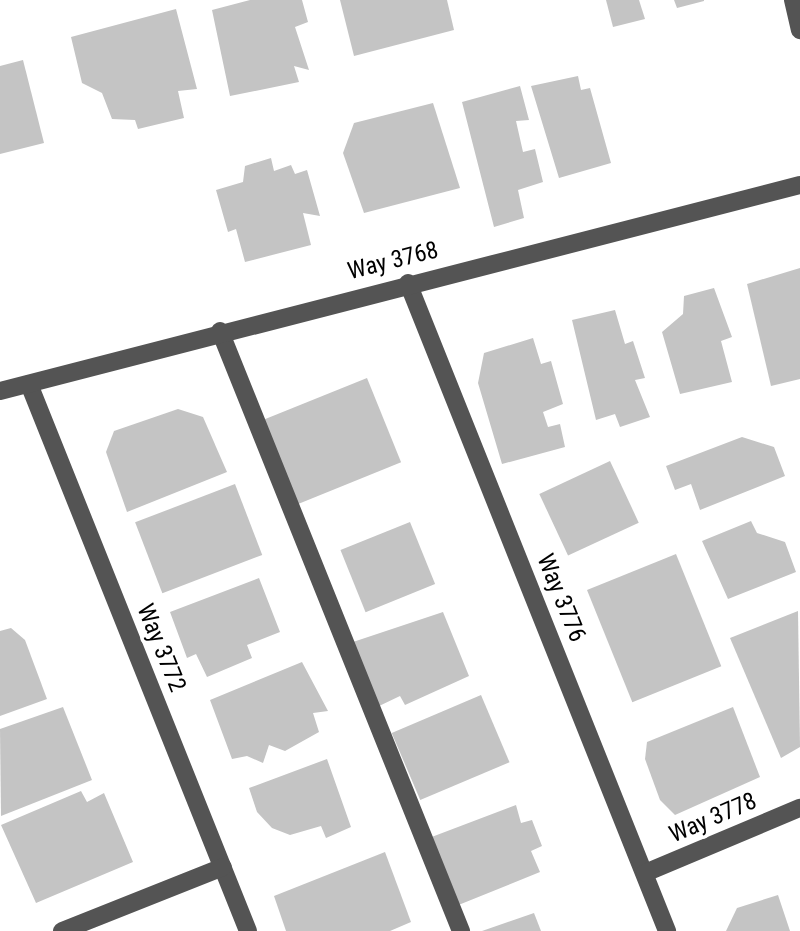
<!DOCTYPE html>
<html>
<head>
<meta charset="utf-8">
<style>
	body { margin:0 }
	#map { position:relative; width:800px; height:931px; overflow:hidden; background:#fff; font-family:"Roboto Condensed",sans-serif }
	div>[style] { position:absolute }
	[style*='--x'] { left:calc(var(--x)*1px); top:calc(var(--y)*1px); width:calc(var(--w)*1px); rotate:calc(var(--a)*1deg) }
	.building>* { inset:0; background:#c4c4c4; transform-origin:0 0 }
	.minor>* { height:18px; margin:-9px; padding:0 9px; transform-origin:9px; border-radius:9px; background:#545454 }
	span { translate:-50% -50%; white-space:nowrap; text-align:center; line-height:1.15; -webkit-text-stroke:7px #fff; paint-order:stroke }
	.street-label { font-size:24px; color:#000 }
</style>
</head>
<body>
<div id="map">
	<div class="building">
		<i style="clip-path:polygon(250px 0,302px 0,308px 22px,295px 27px,309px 70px,294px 66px,299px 82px,230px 96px,212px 10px)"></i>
		<i style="clip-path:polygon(340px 0,447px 0,454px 30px,354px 56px)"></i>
		<i style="clip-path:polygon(606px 0,639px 0,645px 19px,613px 27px)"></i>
		<i style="clip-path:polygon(674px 0,704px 0,704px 1px,677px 8px)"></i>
		<i style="clip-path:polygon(176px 9px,197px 89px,178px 91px,184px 118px,138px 129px,135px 120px,112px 119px,102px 93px,82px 83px,71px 37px)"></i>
		<i style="clip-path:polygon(23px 60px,44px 143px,0 154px,0 66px)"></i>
		<i style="clip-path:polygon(578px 76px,581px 90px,590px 88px,611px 163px,559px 178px,531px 86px)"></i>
		<i style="clip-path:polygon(520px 86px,529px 120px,516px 121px,523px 152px,535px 149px,543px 182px,518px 190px,524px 218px,494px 227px,462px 102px)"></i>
		<i style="clip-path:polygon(433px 103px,460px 188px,364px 213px,343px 153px,354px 123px)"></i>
		<i style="clip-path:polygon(271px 158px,274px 171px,291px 165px,295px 174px,307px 170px,320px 216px,303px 213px,311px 245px,245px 262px,236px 229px,228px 232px,216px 190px,243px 182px,245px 166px)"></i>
		<i style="clip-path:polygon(800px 268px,800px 379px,771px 386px,747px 284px)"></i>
		<i style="clip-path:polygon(714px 288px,732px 337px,721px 341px,732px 382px,680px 394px,662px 332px,683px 314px,684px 296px)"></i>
		<i style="clip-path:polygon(615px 310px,625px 344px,633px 341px,645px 378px,635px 380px,650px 417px,620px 427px,615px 414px,596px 420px,572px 320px)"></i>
		<i style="clip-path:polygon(533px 338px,541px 364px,551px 361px,563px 404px,543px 412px,548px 427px,560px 424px,565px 447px,502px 464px,478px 383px,484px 353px)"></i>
		<i style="left:367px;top:378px;width:91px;height:113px;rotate:68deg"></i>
		<i style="clip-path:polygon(178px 409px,203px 417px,227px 472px,127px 512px,106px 452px,114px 431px)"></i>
		<i style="clip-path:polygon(742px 437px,774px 447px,785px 476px,700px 510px,691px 484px,675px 490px,666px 466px)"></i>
		<i style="left:610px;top:461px;width:68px;height:78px;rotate:65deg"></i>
		<i style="left:235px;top:484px;width:76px;height:107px;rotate:69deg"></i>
		<i style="clip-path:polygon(751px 521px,757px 533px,785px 542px,796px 572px,728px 599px,702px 541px)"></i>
		<i style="left:410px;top:522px;width:67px;height:75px;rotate:68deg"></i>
		<i style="left:676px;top:554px;width:121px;height:96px;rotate:68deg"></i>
		<i style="clip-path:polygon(259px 578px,280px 632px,247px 645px,252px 658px,207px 677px,196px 654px,187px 658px,170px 612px)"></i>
		<i style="clip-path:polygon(798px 611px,800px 747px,781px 758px,730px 638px)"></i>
		<i style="clip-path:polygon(443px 612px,469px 676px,405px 705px,400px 696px,377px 707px,350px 643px)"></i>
		<i style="clip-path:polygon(11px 628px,25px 640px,47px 699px,0 716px,0 631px)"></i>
		<i style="clip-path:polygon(302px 662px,328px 711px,313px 713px,319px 732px,285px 751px,269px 745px,263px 763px,247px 756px,232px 759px,210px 700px)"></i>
		<i style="left:481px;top:695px;width:73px;height:97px;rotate:67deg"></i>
		<i style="clip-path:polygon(63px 707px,92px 780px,1px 816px,0 729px)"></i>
		<i style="clip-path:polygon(733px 707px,760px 777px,675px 815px,660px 800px,645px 759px,647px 742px)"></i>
		<i style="clip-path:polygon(327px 759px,351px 827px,326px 838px,321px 826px,290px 835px,272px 828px,257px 812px,249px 788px)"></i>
		<i style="clip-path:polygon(81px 791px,87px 802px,104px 793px,133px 862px,36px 903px,1px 825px)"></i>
		<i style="clip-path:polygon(516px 805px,521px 823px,532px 820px,542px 846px,531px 851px,540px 872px,456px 906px,429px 838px)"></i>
		<i style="clip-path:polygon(385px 852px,411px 922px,390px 931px,286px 931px,274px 896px)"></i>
		<i style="clip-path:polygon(778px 895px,790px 931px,726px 931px,737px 908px)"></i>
		<i style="clip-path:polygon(534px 913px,541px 931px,482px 931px)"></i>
	</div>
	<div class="minor">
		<i style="--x:793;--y:0;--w:31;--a:77"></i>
		<i style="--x:408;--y:283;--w:698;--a:68.21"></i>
		<i style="--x:220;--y:331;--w:647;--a:68.12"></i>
		<i style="--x:29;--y:384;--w:589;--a:68.18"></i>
		<i style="--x:0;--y:391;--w:826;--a:-14.44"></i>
		<i style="--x:645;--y:873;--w:168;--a:-22.8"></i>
		<i style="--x:62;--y:931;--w:173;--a:-21.7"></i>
	</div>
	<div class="street-label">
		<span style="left:393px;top:261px;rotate:-14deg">Way 3768</span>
		<span style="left:561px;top:598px;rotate:68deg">Way 3776</span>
		<span style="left:161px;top:648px;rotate:68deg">Way 3772</span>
		<span style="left:713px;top:818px;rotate:-23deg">Way 3778</span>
	</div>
</div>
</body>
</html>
